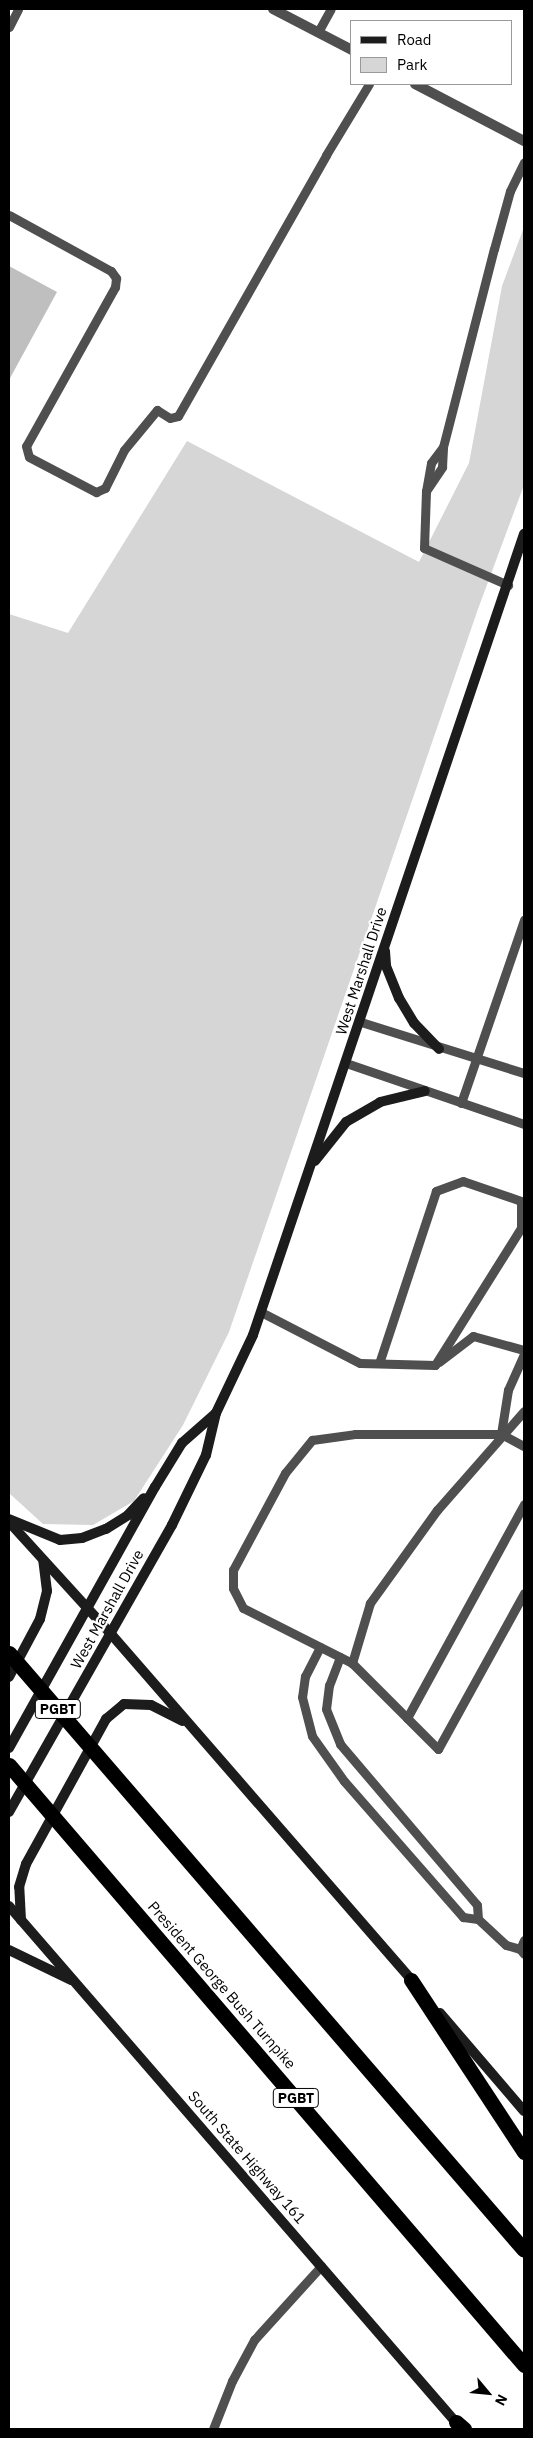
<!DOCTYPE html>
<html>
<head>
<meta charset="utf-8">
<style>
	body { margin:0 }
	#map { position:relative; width:533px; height:2438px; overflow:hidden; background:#fff; font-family:"IBM Plex Sans",sans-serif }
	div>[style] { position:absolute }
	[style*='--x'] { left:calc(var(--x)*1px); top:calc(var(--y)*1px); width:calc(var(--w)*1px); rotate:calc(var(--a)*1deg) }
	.green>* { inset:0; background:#d6d6d6 }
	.building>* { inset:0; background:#bfbfbf }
	.service>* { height:9px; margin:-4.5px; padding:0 4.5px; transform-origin:4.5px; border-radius:4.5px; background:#4f4f4f }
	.minor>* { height:10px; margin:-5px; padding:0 5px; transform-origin:5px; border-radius:5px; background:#4f4f4f }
	.secondary>* { height:10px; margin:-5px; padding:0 5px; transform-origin:5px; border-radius:5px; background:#1c1c1c }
	.motorway>* { height:15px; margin:-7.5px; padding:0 7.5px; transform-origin:7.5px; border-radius:7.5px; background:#000 }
	span { translate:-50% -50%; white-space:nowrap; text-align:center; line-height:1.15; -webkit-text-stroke:4.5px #fff; paint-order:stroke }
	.shield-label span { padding:1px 4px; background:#fff; border:1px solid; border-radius:4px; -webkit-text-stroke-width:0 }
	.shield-label { font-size:14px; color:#000; font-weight:700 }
	.street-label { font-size:15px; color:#000 }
	.frame { position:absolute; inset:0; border:10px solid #000; pointer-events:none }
	.legend { position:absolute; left:350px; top:20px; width:162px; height:65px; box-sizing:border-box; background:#fff; border:1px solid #999; margin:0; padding:6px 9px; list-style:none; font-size:15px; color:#000 }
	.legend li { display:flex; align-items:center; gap:10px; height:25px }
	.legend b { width:25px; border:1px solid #999 }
	.north { position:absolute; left:463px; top:2368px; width:50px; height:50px; -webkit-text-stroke:4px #fff; paint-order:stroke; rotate:118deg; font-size:14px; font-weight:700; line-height:20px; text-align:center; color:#000 }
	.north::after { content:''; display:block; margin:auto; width:18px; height:22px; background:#000; clip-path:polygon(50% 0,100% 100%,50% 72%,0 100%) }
</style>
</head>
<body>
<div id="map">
	<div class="green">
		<i style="clip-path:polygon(524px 227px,524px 485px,478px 609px,229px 1332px,183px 1425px,134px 1501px,93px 1525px,43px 1524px,9px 1493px,9px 614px,68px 633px,187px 441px,419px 562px,469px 463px,502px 286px)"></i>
	</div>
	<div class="building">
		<i style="clip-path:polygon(9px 266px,57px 292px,9px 380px)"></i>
	</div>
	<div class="service">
		<i style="--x:9;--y:27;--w:20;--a:-63"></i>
		<i style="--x:318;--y:32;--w:26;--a:-61"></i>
		<i style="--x:9;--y:215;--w:116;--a:28.8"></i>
		<i style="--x:111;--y:271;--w:9;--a:54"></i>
		<i style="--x:116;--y:278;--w:9;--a:96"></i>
		<i style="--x:115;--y:287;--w:182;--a:119.2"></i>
		<i style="--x:26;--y:446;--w:11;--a:75"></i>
		<i style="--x:29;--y:457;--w:76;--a:27.6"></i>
		<i style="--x:96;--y:492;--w:10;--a:-24"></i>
		<i style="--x:105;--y:488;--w:42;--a:-63.4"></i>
		<i style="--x:124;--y:450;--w:52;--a:-50.5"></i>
		<i style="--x:157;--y:410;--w:15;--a:32"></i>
		<i style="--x:170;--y:418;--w:8;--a:-14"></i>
		<i style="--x:178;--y:416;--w:300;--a:-60.4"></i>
		<i style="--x:326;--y:155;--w:83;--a:-58.8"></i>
		<i style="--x:443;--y:447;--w:20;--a:127"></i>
		<i style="--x:431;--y:463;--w:28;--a:100"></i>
		<i style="--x:426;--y:491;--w:57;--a:92"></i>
		<i style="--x:424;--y:548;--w:92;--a:23.8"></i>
		<i style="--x:426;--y:491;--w:29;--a:-56"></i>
		<i style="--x:442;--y:467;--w:20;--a:-87"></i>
		<i style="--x:443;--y:447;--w:204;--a:-75.6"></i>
		<i style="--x:494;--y:249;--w:60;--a:-74.6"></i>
		<i style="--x:510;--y:191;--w:32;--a:-64"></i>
		<i style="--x:361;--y:1022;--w:171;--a:17.4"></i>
		<i style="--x:346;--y:1063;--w:188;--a:18.9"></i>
		<i style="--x:461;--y:1103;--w:194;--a:-71"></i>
		<i style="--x:261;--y:1312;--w:111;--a:27.3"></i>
		<i style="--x:360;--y:1363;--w:75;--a:1.5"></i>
		<i style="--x:435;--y:1365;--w:162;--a:-57.9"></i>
		<i style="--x:521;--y:1228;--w:27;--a:-90"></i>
		<i style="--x:521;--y:1201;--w:61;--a:-161"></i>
		<i style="--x:463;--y:1181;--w:29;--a:160"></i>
		<i style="--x:436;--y:1191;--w:181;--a:108.3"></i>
		<i style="--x:439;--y:1362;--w:43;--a:-37.4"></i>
		<i style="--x:473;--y:1336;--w:53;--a:15.4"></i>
		<i style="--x:524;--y:1411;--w:132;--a:131.3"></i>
		<i style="--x:437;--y:1510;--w:115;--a:125.8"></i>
		<i style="--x:370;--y:1603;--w:63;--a:106.7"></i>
		<i style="--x:352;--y:1663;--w:78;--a:45"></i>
		<i style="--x:407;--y:1718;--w:244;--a:-61.3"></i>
		<i style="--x:501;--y:1434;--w:45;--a:-81"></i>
		<i style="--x:508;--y:1390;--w:39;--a:-66"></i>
		<i style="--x:320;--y:1647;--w:33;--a:117"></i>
		<i style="--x:305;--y:1676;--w:21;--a:98"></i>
		<i style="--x:302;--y:1697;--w:40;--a:75.6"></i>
		<i style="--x:312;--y:1736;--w:55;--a:54.6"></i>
		<i style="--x:344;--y:1781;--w:181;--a:48.8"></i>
		<i style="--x:463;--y:1917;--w:15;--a:8"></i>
		<i style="--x:478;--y:1919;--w:38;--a:43"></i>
		<i style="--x:506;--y:1945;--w:15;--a:16"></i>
		<i style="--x:340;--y:1657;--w:30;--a:111"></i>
		<i style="--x:329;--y:1685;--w:24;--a:97"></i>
		<i style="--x:326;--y:1709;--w:38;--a:68"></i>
		<i style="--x:340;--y:1744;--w:211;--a:49.6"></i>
		<i style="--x:477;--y:1905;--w:14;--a:86"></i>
		<i style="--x:352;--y:1663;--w:122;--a:-153.2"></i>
		<i style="--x:243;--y:1608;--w:22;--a:-117"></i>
		<i style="--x:233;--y:1588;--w:18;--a:-90"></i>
		<i style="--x:233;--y:1570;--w:110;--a:-61.8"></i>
		<i style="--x:285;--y:1473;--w:43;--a:-50.7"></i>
		<i style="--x:312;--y:1440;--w:43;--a:-7.9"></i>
		<i style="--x:355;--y:1434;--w:146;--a:0"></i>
		<i style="--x:501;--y:1434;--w:26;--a:28"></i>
		<i style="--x:407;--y:1718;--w:44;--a:45"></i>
		<i style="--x:438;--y:1749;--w:178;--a:-61.1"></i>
		<i style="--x:524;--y:1940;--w:10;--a:114"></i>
		<i style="--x:520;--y:1949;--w:6;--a:51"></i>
		<i style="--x:213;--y:2429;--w:52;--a:-68.4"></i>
		<i style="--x:232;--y:2381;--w:47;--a:-61.8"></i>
		<i style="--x:254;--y:2340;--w:100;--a:-47.8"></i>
	</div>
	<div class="minor">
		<i style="--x:273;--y:9;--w:89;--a:27.4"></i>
		<i style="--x:415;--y:84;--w:123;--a:27.6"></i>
	</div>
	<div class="secondary">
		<i style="--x:385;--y:951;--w:15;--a:86"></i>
		<i style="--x:386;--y:966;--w:35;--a:68"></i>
		<i style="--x:399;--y:998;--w:29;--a:59"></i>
		<i style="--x:414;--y:1023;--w:36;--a:46"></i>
		<i style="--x:315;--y:1161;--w:50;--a:-51.5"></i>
		<i style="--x:346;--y:1122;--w:39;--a:-30"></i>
		<i style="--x:380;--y:1102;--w:46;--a:-13.7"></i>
		<i style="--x:9;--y:1519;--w:55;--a:22.4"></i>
		<i style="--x:60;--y:1540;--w:22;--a:-5"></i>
		<i style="--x:82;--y:1538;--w:26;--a:-21"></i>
		<i style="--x:106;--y:1529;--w:26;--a:-32"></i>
		<i style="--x:128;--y:1515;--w:23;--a:-47"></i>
		<i style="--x:9;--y:1522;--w:151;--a:47.7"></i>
		<i style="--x:111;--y:1634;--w:462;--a:49"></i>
		<i style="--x:9;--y:1677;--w:66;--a:-61.9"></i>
		<i style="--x:40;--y:1619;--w:29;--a:-76"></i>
		<i style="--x:47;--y:1591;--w:31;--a:-97"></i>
		<i style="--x:9;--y:1748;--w:299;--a:-60.8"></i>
		<i style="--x:155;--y:1487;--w:52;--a:-58.5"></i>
		<i style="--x:182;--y:1443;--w:45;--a:-41.4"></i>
		<i style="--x:9;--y:1812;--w:330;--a:-60.4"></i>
		<i style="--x:172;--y:1525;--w:78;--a:-64.1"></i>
		<i style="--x:206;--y:1455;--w:43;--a:-76.6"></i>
		<i style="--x:216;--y:1413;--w:86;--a:-64.6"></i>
		<i style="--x:253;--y:1335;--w:846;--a:-71.31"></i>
		<i style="--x:9;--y:1906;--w:689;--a:49.12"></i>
		<i style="--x:21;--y:1920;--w:33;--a:-93"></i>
		<i style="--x:19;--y:1887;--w:24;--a:-73"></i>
		<i style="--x:26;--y:1864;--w:166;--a:-61.1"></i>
		<i style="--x:106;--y:1719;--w:23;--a:-40"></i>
		<i style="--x:124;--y:1704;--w:27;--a:2"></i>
		<i style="--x:151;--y:1705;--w:35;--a:27"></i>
		<i style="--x:9;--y:1950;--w:69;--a:25.8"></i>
		<i style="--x:440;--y:2013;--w:129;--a:49.4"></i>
	</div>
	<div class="motorway">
		<i style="--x:9;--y:1653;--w:788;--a:49.22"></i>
		<i style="--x:9;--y:1765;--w:791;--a:49.36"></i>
		<i style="--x:411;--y:1980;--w:206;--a:56.7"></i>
		<i style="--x:456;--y:2422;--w:11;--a:41"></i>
	</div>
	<div class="shield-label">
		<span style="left:58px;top:1709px">PGBT</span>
		<span style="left:296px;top:2098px">PGBT</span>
	</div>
	<div class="street-label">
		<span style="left:361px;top:971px;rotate:-72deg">West Marshall Drive</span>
		<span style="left:107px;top:1609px;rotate:-61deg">West Marshall Drive</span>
		<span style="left:222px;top:1985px;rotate:49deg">President George Bush Turnpike</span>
		<span style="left:247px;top:2157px;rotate:49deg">South State Highway 161</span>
	</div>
	<div class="frame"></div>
	<ul class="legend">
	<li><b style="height:6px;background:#1c1c1c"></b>Road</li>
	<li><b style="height:14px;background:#d6d6d6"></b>Park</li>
	</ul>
	<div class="north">N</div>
</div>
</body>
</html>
